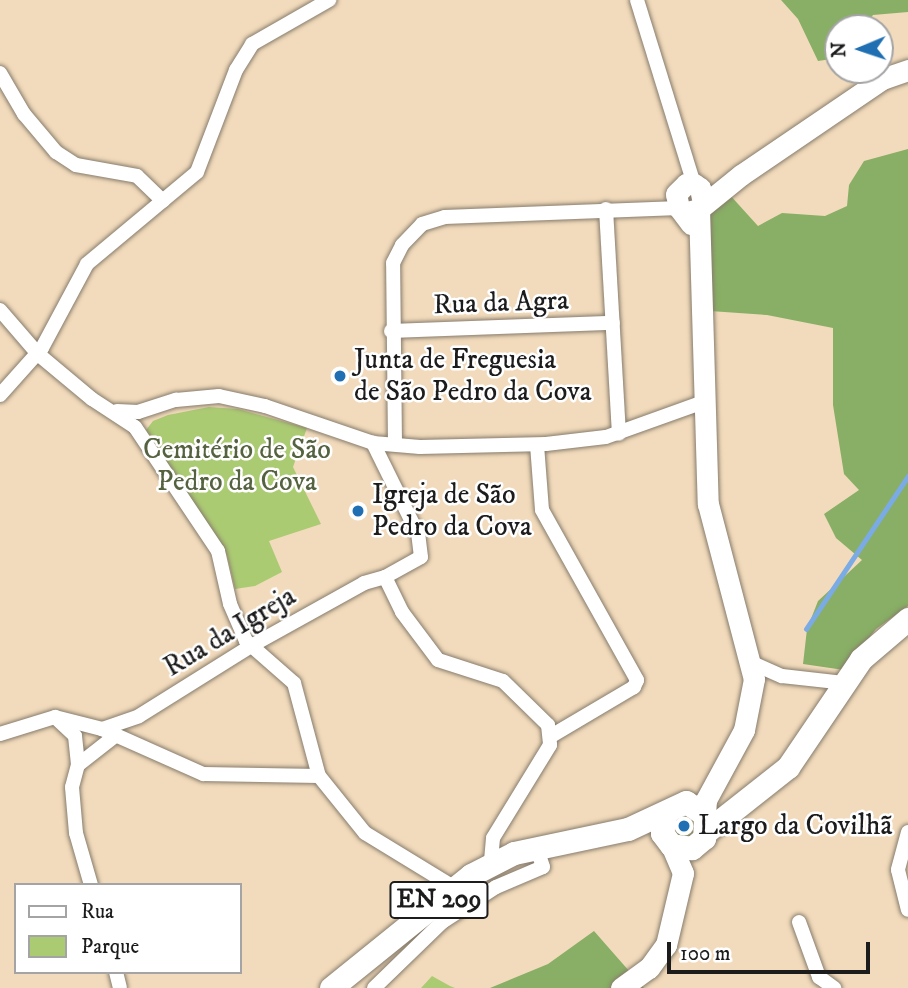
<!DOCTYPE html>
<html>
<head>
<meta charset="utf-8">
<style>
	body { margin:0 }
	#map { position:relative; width:908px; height:988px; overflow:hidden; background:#f2dbbc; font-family:"IM FELL DW Pica",serif }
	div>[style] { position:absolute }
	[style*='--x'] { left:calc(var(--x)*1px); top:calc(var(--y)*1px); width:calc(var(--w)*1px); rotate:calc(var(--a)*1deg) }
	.green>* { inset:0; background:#abcb73; transform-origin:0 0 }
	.forest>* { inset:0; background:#88af65 }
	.stream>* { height:4.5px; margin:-2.25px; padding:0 2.25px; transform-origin:2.25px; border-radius:2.25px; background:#7babe5 }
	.roads { filter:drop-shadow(0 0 2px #877c6c) drop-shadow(0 0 2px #877c6c) }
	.street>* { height:14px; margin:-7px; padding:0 7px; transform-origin:7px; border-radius:7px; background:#fff }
	.secondary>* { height:21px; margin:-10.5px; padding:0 10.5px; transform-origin:10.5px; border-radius:10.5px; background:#fff }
	.primary>* { height:23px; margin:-11.5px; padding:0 11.5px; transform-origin:11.5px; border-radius:11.5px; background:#fff }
	.dots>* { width:19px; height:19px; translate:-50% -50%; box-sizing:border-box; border:4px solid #fff; border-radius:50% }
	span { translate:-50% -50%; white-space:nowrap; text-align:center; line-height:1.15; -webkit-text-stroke:5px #fff; paint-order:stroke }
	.shield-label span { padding:2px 5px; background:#fff; border:2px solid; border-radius:5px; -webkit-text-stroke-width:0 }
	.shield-label { font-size:26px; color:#1c1c1c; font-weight:700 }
	.street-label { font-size:28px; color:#1c1c1c }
	.poi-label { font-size:28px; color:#1c1c1c }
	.left { translate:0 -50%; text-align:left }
	.park-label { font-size:28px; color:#55623f }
	.legend { position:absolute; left:14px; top:883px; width:228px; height:91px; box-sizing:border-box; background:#fff; border:2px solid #a4a4a4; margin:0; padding:9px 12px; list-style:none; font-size:21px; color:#1c1c1c }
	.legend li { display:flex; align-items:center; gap:14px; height:35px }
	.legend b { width:35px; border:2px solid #a4a4a4 }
	.north { position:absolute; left:824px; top:14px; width:70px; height:70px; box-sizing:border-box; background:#fff; border:2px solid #a4a4a4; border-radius:50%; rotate:268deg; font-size:19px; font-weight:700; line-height:28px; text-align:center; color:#1c1c1c }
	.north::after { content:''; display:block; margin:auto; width:24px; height:32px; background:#1f6fb2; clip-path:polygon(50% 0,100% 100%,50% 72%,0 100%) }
	.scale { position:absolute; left:667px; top:942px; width:203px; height:32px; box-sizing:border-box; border:4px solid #1c1c1c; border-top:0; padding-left:9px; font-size:21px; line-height:24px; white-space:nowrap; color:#1c1c1c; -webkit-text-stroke:5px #fff; paint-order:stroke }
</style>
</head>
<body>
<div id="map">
	<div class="green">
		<i style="clip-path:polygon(209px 407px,238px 409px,307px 428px,293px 467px,321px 524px,269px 541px,282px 572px,255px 586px,235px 589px,227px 555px,146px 430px,153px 421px,168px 415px)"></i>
		<i style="left:684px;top:810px;width:23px;height:21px;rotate:47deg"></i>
		<i style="clip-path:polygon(432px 976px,450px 986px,455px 988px,421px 988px)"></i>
	</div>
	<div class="forest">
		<i style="clip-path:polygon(781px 0,908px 0,908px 12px,873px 15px,863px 28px,838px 28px,838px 58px,818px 61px,798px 19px)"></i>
		<i style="clip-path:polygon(908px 149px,908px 606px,876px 629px,844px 670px,803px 664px,807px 629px,818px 601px,862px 560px,836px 538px,824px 514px,859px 490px,844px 474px,833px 405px,833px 328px,767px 315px,710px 311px,704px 217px,729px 194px,758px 226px,782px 213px,825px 216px,847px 206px,849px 185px,864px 161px)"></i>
		<i style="clip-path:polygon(594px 931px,644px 988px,490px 988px,548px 964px)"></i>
	</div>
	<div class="stream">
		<i style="--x:806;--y:629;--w:184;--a:-56.3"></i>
	</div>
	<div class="roads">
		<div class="street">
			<i style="--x:637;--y:0;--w:193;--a:72.8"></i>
			<i style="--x:0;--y:73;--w:48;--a:59.7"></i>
			<i style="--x:24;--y:114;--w:50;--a:49.9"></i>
			<i style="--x:56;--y:152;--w:24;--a:33"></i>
			<i style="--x:76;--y:165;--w:62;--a:10.2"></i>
			<i style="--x:137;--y:176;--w:36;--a:44"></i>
			<i style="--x:606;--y:209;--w:225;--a:86.7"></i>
			<i style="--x:0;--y:310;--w:58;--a:49.2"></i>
			<i style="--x:38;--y:354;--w:70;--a:39.8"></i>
			<i style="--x:92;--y:399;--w:51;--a:33.1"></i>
			<i style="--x:135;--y:427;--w:149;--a:56.2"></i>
			<i style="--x:218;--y:551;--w:54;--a:77.2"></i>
			<i style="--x:230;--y:604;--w:40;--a:66.6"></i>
			<i style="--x:246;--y:641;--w:64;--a:41.2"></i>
			<i style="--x:294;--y:683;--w:96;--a:75"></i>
			<i style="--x:319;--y:776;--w:73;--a:51.1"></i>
			<i style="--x:365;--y:833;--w:105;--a:31.4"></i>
			<i style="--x:391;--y:331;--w:222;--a:-2.1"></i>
			<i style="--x:0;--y:395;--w:63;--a:-48.2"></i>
			<i style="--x:42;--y:348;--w:95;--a:-61.8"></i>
			<i style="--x:87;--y:264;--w:143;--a:-39.9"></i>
			<i style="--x:197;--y:172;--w:109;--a:-69.1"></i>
			<i style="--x:236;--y:70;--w:31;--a:-58"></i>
			<i style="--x:252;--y:44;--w:89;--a:-29.7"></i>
			<i style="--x:117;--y:411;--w:21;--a:3"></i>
			<i style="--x:138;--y:412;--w:40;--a:-18"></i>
			<i style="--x:176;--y:400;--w:43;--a:-5.3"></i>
			<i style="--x:219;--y:396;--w:47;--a:12.3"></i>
			<i style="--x:265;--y:406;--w:114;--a:18.9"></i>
			<i style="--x:373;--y:443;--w:47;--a:4.9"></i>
			<i style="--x:420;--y:447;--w:126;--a:-1.4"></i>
			<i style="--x:546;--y:444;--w:60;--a:-6.7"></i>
			<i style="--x:606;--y:437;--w:104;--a:-19.7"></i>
			<i style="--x:395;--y:444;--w:181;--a:-90.6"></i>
			<i style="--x:393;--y:263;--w:20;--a:-63"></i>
			<i style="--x:402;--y:245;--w:29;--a:-46"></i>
			<i style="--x:422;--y:224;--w:24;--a:-17"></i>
			<i style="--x:445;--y:217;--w:234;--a:-2.2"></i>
			<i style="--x:537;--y:445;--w:65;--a:85.6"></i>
			<i style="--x:542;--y:510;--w:195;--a:60.8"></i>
			<i style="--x:637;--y:680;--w:8;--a:113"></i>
			<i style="--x:634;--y:687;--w:96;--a:149.4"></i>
			<i style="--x:385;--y:577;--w:39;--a:64"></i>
			<i style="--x:402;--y:612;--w:60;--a:53.1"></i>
			<i style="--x:438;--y:660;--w:68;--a:17.9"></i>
			<i style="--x:503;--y:681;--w:63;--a:44.4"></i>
			<i style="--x:548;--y:725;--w:20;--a:84"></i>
			<i style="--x:550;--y:745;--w:109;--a:121.5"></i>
			<i style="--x:493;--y:838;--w:25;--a:95"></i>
			<i style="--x:750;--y:662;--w:35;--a:24"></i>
			<i style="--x:782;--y:676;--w:62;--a:6.4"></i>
			<i style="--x:58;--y:720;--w:23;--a:43"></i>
			<i style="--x:75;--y:736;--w:29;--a:84"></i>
			<i style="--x:102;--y:729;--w:39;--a:-19"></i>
			<i style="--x:139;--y:716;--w:132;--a:-32"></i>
			<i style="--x:251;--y:646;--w:129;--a:-29.1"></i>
			<i style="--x:364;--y:583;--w:22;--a:-16"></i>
			<i style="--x:385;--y:577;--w:41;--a:-29.1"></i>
			<i style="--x:421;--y:557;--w:23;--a:-97"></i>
			<i style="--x:418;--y:534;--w:102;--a:-116.3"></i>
			<i style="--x:0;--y:734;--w:58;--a:-17.2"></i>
			<i style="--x:55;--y:717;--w:49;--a:14.3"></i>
			<i style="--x:102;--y:729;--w:111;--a:24"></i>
			<i style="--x:203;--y:774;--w:116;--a:1"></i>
			<i style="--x:908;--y:832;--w:39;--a:105"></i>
			<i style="--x:898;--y:870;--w:41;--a:76"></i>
			<i style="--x:91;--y:885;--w:54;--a:-106.1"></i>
			<i style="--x:76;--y:833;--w:46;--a:-95"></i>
			<i style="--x:72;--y:787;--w:23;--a:-75"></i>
			<i style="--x:78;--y:765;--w:47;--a:-38.1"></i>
			<i style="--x:799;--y:922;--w:59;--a:70"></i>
			<i style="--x:819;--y:977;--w:19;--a:36"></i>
			<i style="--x:116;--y:972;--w:16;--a:76"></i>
			<i style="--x:374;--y:988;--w:95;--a:-44.1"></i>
			<i style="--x:442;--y:922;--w:64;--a:-32.9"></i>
			<i style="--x:496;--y:887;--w:51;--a:-23.1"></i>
			<i style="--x:543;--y:867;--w:20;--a:-108"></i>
		</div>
		<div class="secondary">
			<i style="--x:699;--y:209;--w:295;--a:88.3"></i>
			<i style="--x:708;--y:504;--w:181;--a:75.3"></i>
			<i style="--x:754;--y:679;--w:52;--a:101.1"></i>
			<i style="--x:744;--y:730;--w:80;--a:118.5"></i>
			<i style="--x:706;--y:800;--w:15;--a:94"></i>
			<i style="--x:687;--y:212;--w:12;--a:-14"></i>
			<i style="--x:699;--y:209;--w:54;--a:-39"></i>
			<i style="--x:741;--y:175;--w:171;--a:-34.2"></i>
			<i style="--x:882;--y:79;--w:28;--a:-19"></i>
			<i style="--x:691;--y:224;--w:20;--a:-127"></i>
			<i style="--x:679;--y:208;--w:14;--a:-102"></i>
			<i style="--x:676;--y:194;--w:14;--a:-45"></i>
			<i style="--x:686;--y:184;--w:8;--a:0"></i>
			<i style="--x:694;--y:184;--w:7;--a:34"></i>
			<i style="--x:700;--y:188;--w:15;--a:79"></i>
			<i style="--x:621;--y:988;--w:34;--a:-36"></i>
			<i style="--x:649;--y:968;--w:29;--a:-54"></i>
			<i style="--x:666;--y:945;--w:74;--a:-76.7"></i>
			<i style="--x:683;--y:873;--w:30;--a:-113"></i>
		</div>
		<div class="primary">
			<i style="--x:707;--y:831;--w:103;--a:-38.3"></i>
			<i style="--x:788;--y:767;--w:130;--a:-55.9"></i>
			<i style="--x:861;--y:659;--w:62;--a:-40.4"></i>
			<i style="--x:331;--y:988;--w:180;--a:-38.9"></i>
			<i style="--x:471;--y:875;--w:48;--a:-27.1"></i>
			<i style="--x:514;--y:853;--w:116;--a:-11.9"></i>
			<i style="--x:628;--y:829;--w:64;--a:-25"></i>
			<i style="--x:686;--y:802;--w:23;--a:34"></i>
			<i style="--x:705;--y:815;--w:23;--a:92"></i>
			<i style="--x:704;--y:838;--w:16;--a:140"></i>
			<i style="--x:692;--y:848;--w:21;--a:-172"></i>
			<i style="--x:671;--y:845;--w:15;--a:-127"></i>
			<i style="--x:662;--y:833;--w:21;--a:-79"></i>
		</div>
	</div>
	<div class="dots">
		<i style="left:340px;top:376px;background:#1f6fb2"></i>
		<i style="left:358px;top:511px;background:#1f6fb2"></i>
		<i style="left:684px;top:826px;background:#1f6fb2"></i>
	</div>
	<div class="shield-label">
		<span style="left:439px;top:900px">EN 209</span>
	</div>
	<div class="street-label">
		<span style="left:501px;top:303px;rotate:-2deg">Rua da Agra</span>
		<span style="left:230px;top:632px;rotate:-31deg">Rua da Igreja</span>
	</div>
	<div class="poi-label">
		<span class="left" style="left:354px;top:376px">Junta de Freguesia<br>de São Pedro da Cova</span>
		<span class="left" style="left:372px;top:511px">Igreja de São<br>Pedro da Cova</span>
		<span class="left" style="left:698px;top:826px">Largo da Covilhã</span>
	</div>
	<div class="park-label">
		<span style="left:237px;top:466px">Cemitério de São<br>Pedro da Cova</span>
	</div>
	<ul class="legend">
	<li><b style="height:9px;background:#fff"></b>Rua</li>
	<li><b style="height:19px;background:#abcb73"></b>Parque</li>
	</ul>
	<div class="north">N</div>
	<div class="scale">100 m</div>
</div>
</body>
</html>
